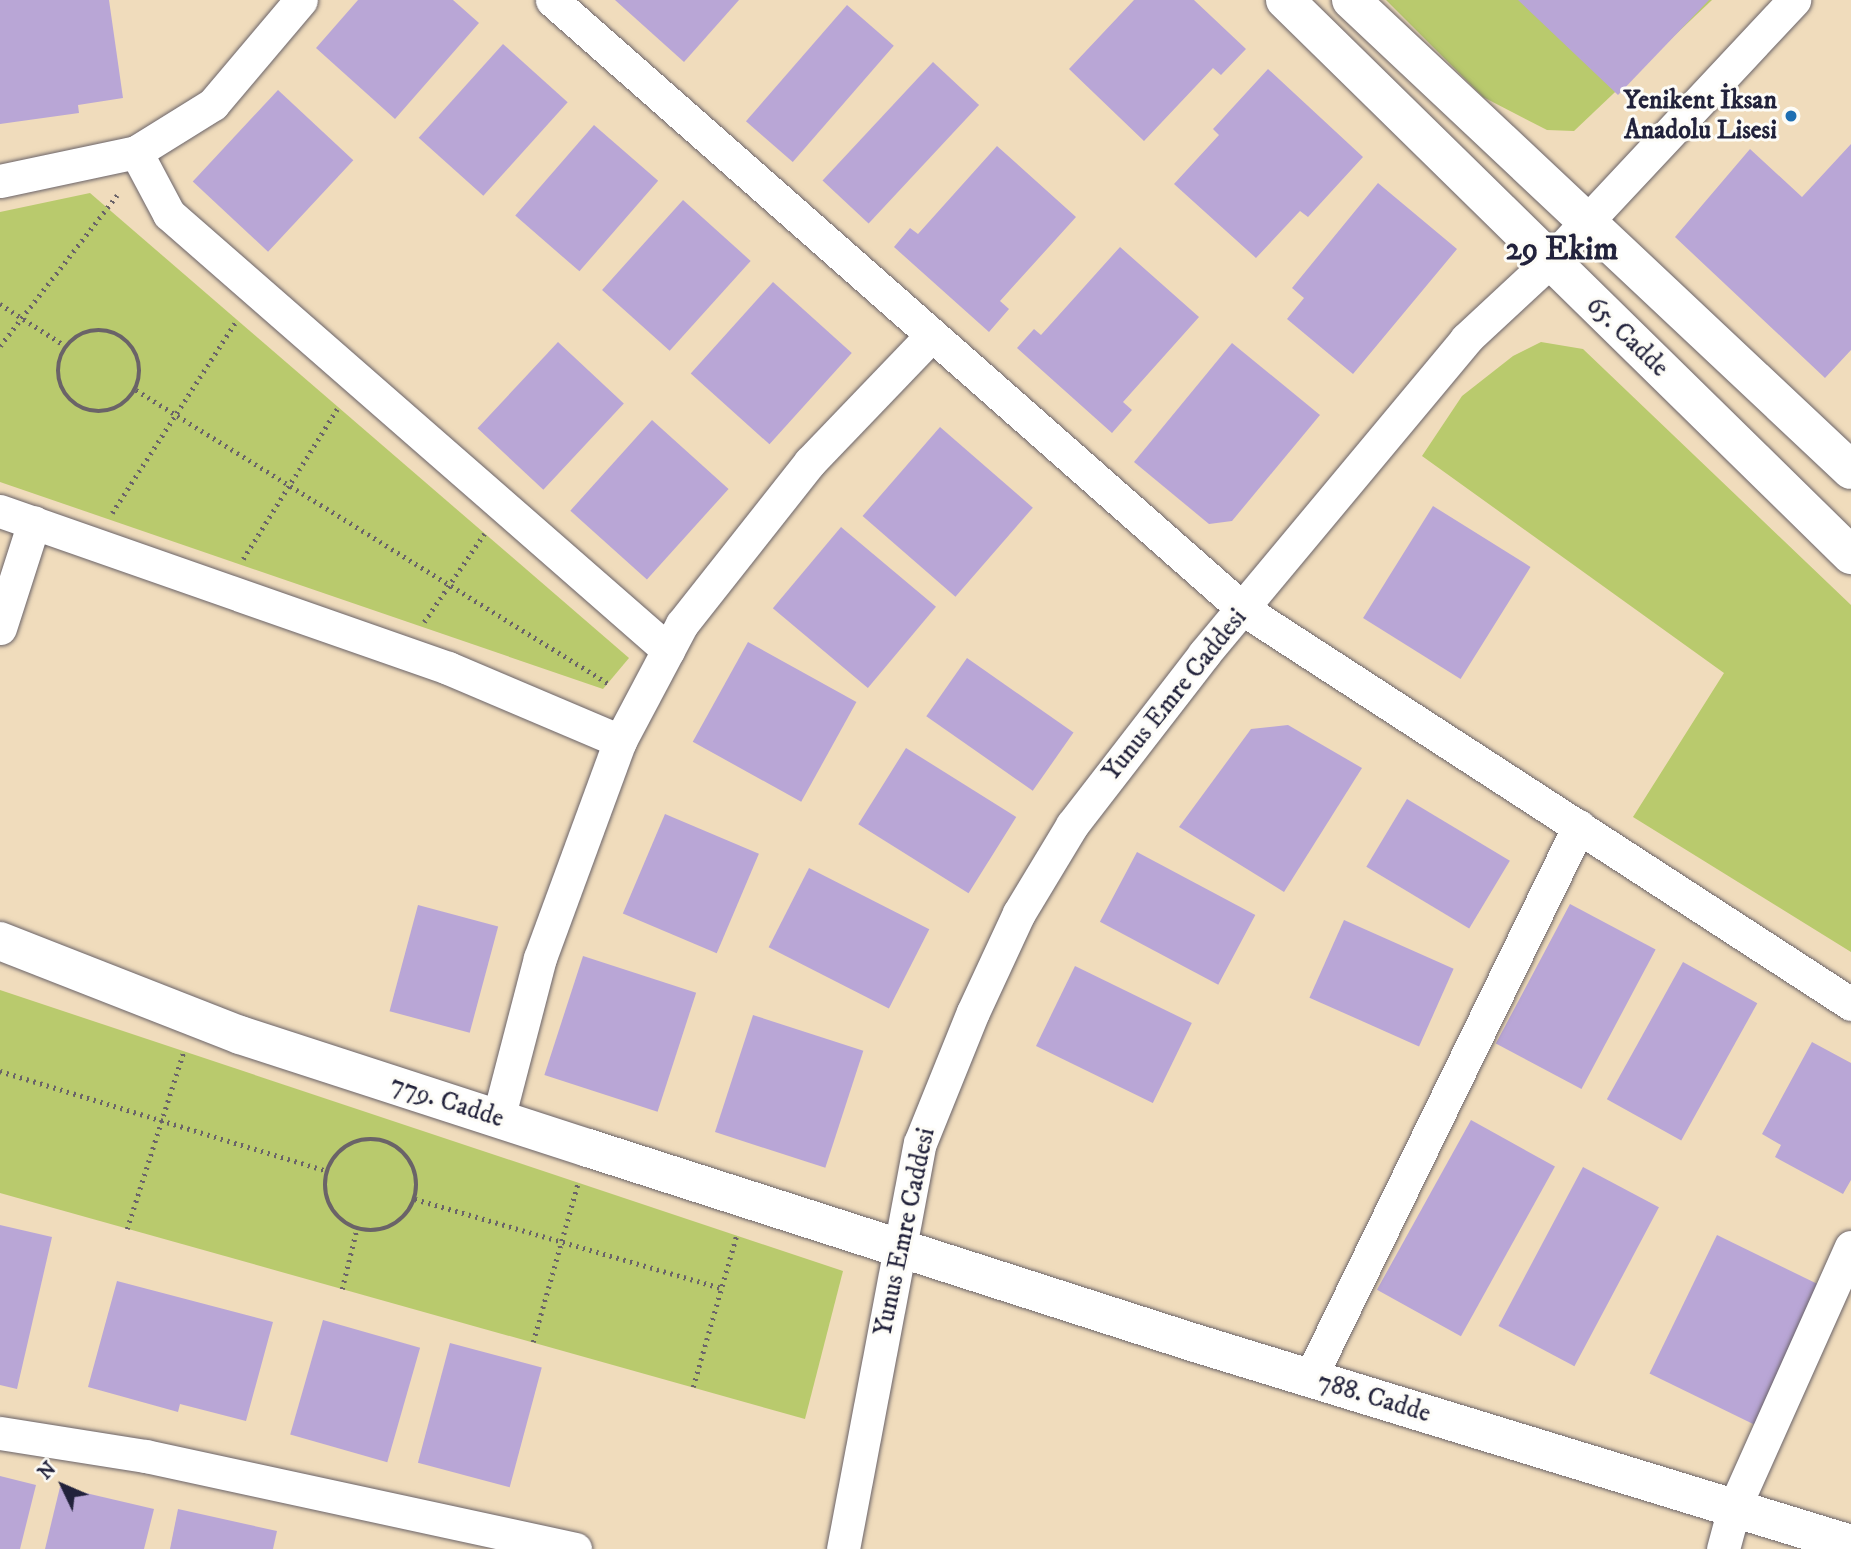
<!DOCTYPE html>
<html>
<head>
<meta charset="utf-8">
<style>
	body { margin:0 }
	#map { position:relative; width:1851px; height:1549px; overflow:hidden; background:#f0dcbc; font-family:"IM FELL DW Pica",serif }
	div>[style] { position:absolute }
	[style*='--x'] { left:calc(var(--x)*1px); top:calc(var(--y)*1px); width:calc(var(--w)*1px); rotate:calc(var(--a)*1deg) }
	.green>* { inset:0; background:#b9ca6d }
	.building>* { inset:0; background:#b9a6d6; transform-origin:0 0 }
	.path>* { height:4.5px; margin-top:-2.25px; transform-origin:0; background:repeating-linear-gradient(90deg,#6a6368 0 2px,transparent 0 7px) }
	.path>.ring { margin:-2.25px; padding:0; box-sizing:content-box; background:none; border:4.5px solid #6a6368; border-radius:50% }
	.roads { filter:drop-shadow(0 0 2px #6a6368) drop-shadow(0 0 2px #6a6368) }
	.minor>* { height:33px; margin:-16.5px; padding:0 16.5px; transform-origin:16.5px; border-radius:16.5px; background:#fff }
	.tertiary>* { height:38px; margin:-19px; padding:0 19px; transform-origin:19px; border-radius:19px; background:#fff }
	.secondary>* { height:38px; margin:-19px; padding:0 19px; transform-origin:19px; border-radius:19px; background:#fff }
	.dots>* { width:19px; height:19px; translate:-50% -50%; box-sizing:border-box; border:4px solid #fdfcf7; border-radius:50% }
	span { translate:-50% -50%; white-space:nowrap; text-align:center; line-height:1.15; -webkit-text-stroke:6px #fdfcf7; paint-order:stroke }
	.poi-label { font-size:26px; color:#22223b; font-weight:700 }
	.right { translate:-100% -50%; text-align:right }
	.street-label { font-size:26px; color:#22223b }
	.district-label { font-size:33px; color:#22223b; font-weight:700 }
	.north { position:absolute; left:28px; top:1451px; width:70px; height:70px; -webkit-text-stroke:5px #fdfcf7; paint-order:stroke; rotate:314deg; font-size:19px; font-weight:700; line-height:28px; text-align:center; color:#22223b }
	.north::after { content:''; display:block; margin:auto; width:24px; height:32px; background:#22223b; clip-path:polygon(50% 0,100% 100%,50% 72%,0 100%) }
</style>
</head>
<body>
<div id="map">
	<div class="green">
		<i style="clip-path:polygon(1386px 0,1712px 0,1574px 131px,1547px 130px,1483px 97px)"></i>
		<i style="clip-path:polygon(90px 193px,629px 658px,603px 689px,0 482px,0 212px)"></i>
		<i style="clip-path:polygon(1541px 342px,1583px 349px,1851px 605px,1851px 952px,1633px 817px,1724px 673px,1422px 456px,1462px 396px,1513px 356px)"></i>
		<i style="clip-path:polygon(0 990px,843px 1271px,805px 1419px,0 1193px)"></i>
	</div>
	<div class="building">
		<i style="clip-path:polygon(0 0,109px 0,123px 98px,78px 105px,79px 113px,0 124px)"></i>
		<i style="clip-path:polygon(358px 0,453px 0,479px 23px,395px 119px,316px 48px)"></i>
		<i style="clip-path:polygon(615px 0,739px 0,684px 62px)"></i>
		<i style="clip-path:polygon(1134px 0,1194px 0,1246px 49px,1221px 75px,1213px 68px,1144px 141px,1069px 69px)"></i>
		<i style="clip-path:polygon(1518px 0,1709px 0,1618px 95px)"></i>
		<i style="left:847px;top:5px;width:62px;height:154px;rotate:41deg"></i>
		<i style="left:503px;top:44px;width:87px;height:126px;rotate:42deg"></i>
		<i style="left:933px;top:62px;width:63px;height:162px;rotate:43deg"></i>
		<i style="clip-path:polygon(1268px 69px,1363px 157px,1308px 217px,1300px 211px,1256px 258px,1174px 184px,1219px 135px,1213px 129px)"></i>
		<i style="left:278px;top:90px;width:103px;height:125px;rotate:43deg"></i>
		<i style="left:594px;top:125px;width:85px;height:120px;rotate:41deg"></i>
		<i style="clip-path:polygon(1851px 144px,1851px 350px,1825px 378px,1675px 237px,1750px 149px,1802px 197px)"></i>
		<i style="clip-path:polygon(997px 146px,1076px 217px,1000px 301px,1009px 309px,989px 332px,894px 247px,910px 228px,918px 234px)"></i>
		<i style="clip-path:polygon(1378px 183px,1457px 249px,1353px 374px,1287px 319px,1304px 298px,1292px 288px)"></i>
		<i style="left:683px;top:200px;width:91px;height:121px;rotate:42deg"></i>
		<i style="clip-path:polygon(1120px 247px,1199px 317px,1123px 402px,1132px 410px,1112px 433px,1017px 348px,1034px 329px,1041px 335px)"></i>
		<i style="left:773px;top:282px;width:106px;height:123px;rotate:42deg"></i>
		<i style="left:558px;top:342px;width:90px;height:118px;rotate:43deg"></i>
		<i style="clip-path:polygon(1232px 343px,1320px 415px,1232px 521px,1209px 524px,1134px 462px)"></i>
		<i style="left:652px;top:420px;width:103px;height:122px;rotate:42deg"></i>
		<i style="left:940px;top:427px;width:123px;height:118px;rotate:41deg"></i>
		<i style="left:1433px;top:506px;width:115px;height:132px;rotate:32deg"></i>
		<i style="left:841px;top:527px;width:124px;height:106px;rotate:40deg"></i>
		<i style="left:748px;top:642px;width:124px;height:114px;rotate:29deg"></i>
		<i style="left:967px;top:658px;width:130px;height:71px;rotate:35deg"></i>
		<i style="clip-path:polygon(1288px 725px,1362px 768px,1284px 892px,1179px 827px,1251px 729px)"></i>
		<i style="left:906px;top:748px;width:130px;height:90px;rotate:32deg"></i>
		<i style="left:1407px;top:799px;width:120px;height:79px;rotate:31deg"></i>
		<i style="left:665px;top:814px;width:102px;height:108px;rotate:23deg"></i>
		<i style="left:1137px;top:852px;width:134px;height:79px;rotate:28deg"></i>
		<i style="left:809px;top:868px;width:135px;height:89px;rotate:27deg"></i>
		<i style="left:1570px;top:904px;width:97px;height:158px;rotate:28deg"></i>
		<i style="left:418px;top:905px;width:83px;height:110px;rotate:15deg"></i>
		<i style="left:1344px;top:920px;width:120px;height:85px;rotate:24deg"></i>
		<i style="left:583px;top:956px;width:119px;height:125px;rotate:18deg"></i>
		<i style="left:1683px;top:962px;width:85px;height:157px;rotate:29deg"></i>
		<i style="left:1075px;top:966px;width:130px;height:89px;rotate:26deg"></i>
		<i style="left:753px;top:1015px;width:116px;height:123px;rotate:18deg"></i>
		<i style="clip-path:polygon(1812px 1042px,1851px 1063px,1851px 1180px,1843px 1194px,1775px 1157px,1781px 1145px,1762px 1134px)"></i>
		<i style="left:1471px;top:1120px;width:96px;height:194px;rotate:29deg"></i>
		<i style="left:1583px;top:1167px;width:86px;height:180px;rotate:28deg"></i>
		<i style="clip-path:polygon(0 1225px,52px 1237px,17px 1389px,0 1385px)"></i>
		<i style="left:1717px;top:1235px;width:117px;height:154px;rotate:26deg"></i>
		<i style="clip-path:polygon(117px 1281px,273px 1322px,246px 1421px,180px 1404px,178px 1412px,88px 1387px)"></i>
		<i style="left:323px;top:1320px;width:101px;height:119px;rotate:16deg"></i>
		<i style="left:450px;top:1343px;width:95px;height:124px;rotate:15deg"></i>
		<i style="clip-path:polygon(0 1476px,36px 1485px,20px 1549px,0 1549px)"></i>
		<i style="clip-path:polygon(60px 1487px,154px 1509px,144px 1549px,45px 1549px)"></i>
		<i style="clip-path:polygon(178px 1509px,277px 1531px,273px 1549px,170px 1549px)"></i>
	</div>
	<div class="path">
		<i style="--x:0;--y:304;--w:80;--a:32.7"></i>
		<i class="ring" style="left:58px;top:330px;width:77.5px;height:77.5px"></i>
		<i style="--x:0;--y:346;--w:191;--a:-52.2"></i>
		<i style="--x:136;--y:390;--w:557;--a:31.86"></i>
		<i style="--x:112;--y:513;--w:229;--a:-57.1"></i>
		<i style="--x:243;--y:559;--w:177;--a:-57.9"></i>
		<i style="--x:424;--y:622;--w:107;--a:-55.7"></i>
		<i style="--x:0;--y:1071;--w:342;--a:17"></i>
		<i class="ring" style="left:325px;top:1139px;width:87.5px;height:87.5px"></i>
		<i style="--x:415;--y:1199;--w:319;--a:16.2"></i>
		<i style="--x:127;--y:1229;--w:185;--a:-72.3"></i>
		<i style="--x:342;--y:1289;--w:63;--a:-76.2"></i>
		<i style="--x:533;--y:1342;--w:165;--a:-74.2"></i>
		<i style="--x:693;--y:1387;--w:159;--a:-74"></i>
	</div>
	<div class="roads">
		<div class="minor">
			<i style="--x:552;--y:0;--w:921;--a:41.39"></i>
			<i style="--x:1243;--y:609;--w:725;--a:33.01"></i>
			<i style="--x:136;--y:152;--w:70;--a:62"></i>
			<i style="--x:169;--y:214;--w:663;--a:41.15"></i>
			<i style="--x:0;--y:181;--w:139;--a:-12"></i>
			<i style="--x:136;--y:152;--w:91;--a:-31.9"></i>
			<i style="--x:213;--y:104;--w:136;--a:-49.8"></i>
			<i style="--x:0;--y:511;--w:475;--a:19.3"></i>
			<i style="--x:448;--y:668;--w:187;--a:23"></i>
			<i style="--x:0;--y:628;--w:111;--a:-72.2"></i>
			<i style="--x:498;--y:1119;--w:166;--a:-75.4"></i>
			<i style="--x:540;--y:958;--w:231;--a:-69.8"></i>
			<i style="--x:620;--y:741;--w:132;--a:-62.1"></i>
			<i style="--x:682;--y:624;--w:206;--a:-51.7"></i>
			<i style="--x:810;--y:462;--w:176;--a:-46.2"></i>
			<i style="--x:1310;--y:1378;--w:614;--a:-64.02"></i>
			<i style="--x:0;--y:1433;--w:148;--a:9"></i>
			<i style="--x:146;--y:1456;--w:439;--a:12.2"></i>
			<i style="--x:843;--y:1549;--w:413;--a:-79.3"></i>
			<i style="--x:920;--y:1143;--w:141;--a:-68"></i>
			<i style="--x:973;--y:1012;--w:109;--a:-65.1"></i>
			<i style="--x:1019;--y:913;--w:103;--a:-58.9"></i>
			<i style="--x:1072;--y:825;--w:216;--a:-52.3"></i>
			<i style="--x:1204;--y:654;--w:410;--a:-50.2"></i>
			<i style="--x:1466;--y:339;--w:113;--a:-42.9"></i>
			<i style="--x:1549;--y:262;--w:359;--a:-46.9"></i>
			<i style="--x:1723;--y:1549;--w:42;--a:-75"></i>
			<i style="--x:1734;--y:1508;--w:286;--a:-65.9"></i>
		</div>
		<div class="tertiary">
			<i style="--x:0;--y:941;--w:258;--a:21.4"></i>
			<i style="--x:240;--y:1035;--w:366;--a:18"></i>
			<i style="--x:588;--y:1148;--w:638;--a:17.81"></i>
			<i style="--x:1195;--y:1343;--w:686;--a:17.04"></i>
		</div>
		<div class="secondary">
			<i style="--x:1285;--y:0;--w:793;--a:44.44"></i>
			<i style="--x:1351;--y:0;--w:686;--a:43.23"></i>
		</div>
	</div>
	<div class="dots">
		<i style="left:1791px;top:116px;background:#1f6fb2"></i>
	</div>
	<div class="poi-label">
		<span class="right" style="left:1777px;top:116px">Yenikent İksan<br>Anadolu Lisesi</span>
	</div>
	<div class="street-label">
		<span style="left:1627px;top:337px;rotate:44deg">65. Cadde</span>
		<span style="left:1175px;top:695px;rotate:-51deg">Yunus Emre Caddesi</span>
		<span style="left:447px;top:1102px;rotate:18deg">779. Cadde</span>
		<span style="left:905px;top:1232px;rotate:-78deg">Yunus Emre Caddesi</span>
		<span style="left:1374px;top:1398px;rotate:17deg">788. Cadde</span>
	</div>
	<div class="district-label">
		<span style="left:1562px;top:250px">29 Ekim</span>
	</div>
	<div class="north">N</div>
</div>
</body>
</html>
